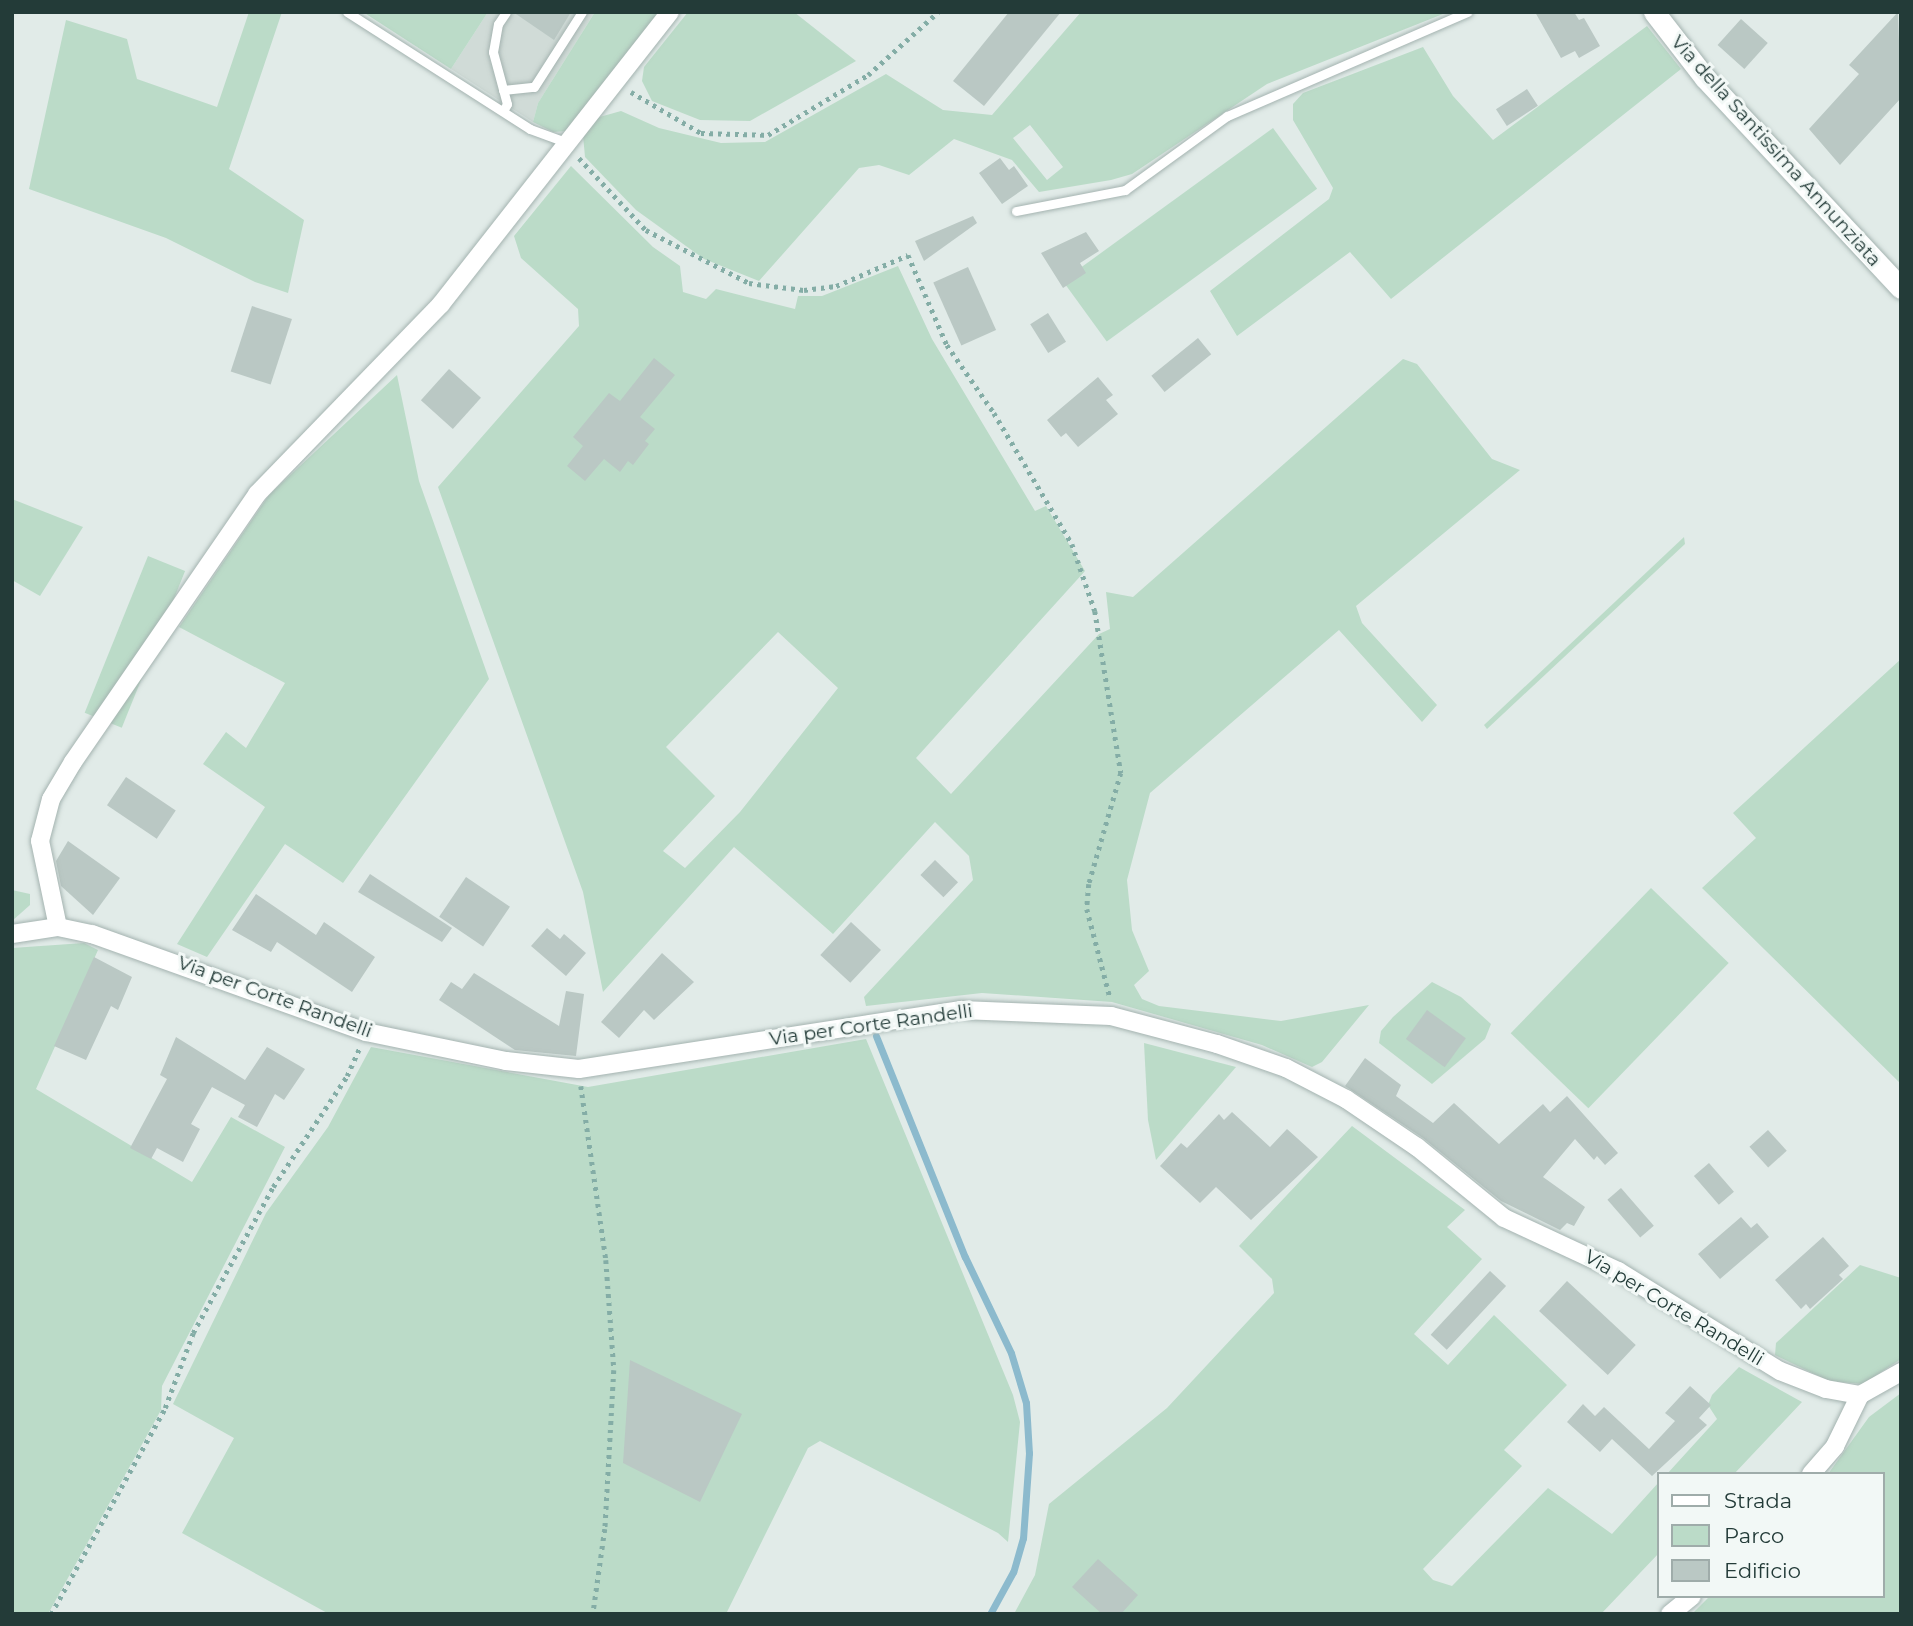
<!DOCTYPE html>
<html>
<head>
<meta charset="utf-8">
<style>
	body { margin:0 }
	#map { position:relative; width:1913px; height:1626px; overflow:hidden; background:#e1ebe8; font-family:Montserrat,sans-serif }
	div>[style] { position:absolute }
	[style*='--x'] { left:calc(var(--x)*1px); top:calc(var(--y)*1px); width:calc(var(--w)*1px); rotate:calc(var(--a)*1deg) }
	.built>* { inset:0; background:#d0dbd7 }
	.green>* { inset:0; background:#bbdbc8; transform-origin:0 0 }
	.stream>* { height:7px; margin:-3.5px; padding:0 3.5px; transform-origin:3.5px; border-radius:3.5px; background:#8cbacd }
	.building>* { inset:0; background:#bac8c4; transform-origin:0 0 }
	.path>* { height:4.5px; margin-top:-2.25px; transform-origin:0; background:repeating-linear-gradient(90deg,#84ada6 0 3.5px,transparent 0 8.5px) }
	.roads { filter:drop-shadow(0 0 2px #a4b3b0) drop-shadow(0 0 2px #a4b3b0) }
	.lane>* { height:9px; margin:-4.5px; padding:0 4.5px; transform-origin:4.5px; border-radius:4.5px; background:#fff }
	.street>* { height:18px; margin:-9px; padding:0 9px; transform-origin:9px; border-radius:9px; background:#fff }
	.secondary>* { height:21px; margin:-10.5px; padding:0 10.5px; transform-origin:10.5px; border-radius:10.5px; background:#fff }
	span { translate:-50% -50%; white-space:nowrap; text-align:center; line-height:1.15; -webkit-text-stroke:6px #f2f8f6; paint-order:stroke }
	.street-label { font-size:19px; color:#233b38 }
	.frame { position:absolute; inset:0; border:14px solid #233b38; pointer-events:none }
	.legend { position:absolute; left:1657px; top:1472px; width:228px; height:126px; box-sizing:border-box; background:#f2f8f6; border:2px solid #9facaa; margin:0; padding:9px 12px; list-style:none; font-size:21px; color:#233b38 }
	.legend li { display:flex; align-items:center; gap:14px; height:35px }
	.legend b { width:35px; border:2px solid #9facaa }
</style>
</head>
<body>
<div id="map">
	<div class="built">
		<i style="clip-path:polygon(488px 12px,595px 12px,538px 103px,533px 122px,451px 69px)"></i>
	</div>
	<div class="green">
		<i style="clip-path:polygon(249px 12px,282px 12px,229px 169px,304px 220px,288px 293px,255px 282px,166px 238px,29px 189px,66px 20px,127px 39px,137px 79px,217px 107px)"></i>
		<i style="clip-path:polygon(363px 12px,488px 12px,451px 69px)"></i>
		<i style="clip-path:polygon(595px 12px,662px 12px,567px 131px,553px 132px,533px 122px,538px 103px)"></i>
		<i style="clip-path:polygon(688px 12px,794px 12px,856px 61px,750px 121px,700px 120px,652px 101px,642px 81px,644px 67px)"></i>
		<i style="clip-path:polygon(evenodd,1081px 12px,1448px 12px,1267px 84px,1132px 174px,1111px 180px,1039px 192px,1012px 160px,954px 139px,909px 175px,879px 165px,859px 168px,759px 281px,704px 259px,636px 210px,585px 157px,583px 135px,596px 118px,621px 111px,659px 128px,721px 143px,765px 142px,886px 74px,943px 110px,992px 115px,1081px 12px,1030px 125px,1063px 167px,1047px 180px,1013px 138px,1030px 125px)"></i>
		<i style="clip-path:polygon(1647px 26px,1681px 69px,1391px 299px,1350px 252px,1237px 336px,1210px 291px,1329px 199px,1333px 188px,1293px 120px,1293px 104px,1303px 93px,1423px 47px,1453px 96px,1493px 140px)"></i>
		<i style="left:1273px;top:128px;width:75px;height:260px;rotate:54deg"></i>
		<i style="clip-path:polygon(evenodd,571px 166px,653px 247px,680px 266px,683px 292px,706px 299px,716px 289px,795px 309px,798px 296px,822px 296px,898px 266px,932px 339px,1035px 511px,1046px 506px,1085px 571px,916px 758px,951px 794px,1099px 634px,1110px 629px,1106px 592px,1133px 597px,1403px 359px,1417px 364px,1492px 459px,1520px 470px,1356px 606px,1362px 623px,1437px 705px,1422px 722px,1339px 630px,1150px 793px,1127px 880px,1132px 930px,1149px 971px,1134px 985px,1142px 999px,1159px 1006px,1281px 1021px,1369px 1005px,1322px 1062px,1312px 1067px,1262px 1045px,1112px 1002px,982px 993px,866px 1006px,864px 997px,973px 880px,969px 856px,935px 822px,833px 934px,734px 847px,603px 992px,583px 892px,438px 487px,579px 326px,578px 309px,521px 258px,514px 236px,571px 166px,778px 632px,838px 688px,740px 812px,685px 868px,663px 851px,715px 796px,666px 747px,778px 632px)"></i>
		<i style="clip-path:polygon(397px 375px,419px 481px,489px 679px,343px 883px,285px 844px,207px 957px,177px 944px,265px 807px,203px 764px,226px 732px,246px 748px,285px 683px,179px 627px,269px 495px)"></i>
		<i style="clip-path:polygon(12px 499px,83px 527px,40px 596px,12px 580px)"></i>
		<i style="clip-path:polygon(1684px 537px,1685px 544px,1487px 729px,1484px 725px)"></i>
		<i style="left:148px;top:556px;width:40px;height:169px;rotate:22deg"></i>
		<i style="clip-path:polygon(1901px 659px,1901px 1084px,1702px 888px,1756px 838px,1733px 813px)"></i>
		<i style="left:1651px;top:888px;width:108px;height:202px;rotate:44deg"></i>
		<i style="clip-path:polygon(12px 890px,30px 894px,30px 905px,12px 921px)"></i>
		<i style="clip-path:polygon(84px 943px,98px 950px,36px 1089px,192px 1182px,231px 1117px,285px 1147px,162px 1386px,161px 1410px,48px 1614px,12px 1614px,12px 948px)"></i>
		<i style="clip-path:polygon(1432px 982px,1461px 997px,1491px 1024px,1485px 1039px,1432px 1084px,1379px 1043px,1381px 1031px,1393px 1017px)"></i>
		<i style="clip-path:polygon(866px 1039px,1013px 1395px,1020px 1422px,1008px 1542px,998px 1533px,820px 1441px,808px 1448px,726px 1614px,329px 1614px,182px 1533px,234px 1438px,173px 1404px,266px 1213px,328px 1127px,371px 1047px,588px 1087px)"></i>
		<i style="clip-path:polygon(1144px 1043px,1236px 1067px,1156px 1160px,1148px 1120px)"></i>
		<i style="clip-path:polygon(1352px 1126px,1465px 1210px,1447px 1227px,1482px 1259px,1414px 1334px,1448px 1365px,1494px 1315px,1567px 1385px,1504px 1450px,1522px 1466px,1423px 1569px,1433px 1580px,1452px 1586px,1548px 1488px,1612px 1534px,1659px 1482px,1659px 1553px,1601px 1614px,1014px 1614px,1035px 1575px,1049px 1504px,1167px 1408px,1274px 1293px,1272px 1279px,1239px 1246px)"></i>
		<i style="clip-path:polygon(1860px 1265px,1901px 1278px,1901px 1359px,1863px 1384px,1829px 1381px,1775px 1355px,1776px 1343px)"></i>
		<i style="clip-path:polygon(1739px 1367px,1802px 1402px,1734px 1474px,1667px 1474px,1717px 1419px,1708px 1405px,1712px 1395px)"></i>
		<i style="clip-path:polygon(1901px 1393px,1901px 1614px,1692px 1614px,1710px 1596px,1883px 1596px,1883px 1474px,1828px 1474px,1869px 1417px)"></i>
	</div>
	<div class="stream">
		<i style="--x:876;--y:1036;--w:238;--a:68.1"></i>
		<i style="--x:965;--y:1257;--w:106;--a:64.4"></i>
		<i style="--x:1011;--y:1353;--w:52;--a:73.3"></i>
		<i style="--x:1026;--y:1403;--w:50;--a:86.6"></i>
		<i style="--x:1029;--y:1453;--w:85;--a:94"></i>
		<i style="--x:1023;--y:1538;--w:35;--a:106"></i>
		<i style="--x:1013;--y:1572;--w:48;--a:118.7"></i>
	</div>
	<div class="building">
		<i style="clip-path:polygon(513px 12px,571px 12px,554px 40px)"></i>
		<i style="clip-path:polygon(1009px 12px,1061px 12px,984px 106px,953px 81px)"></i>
		<i style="clip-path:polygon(1535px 12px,1574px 12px,1579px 20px,1584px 18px,1600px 46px,1579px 58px,1575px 51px,1561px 58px)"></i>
		<i style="clip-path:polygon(1898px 12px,1901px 98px,1840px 165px,1809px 129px,1859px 74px,1849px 65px)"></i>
		<i style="left:1741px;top:19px;width:36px;height:35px;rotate:42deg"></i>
		<i style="left:1527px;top:89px;width:20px;height:37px;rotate:57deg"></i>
		<i style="clip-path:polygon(1000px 158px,1009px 170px,1014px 166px,1028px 186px,1002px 204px,979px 173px)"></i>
		<i style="clip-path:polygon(973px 216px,977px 223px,924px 261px,915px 241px)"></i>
		<i style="clip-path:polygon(1086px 232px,1099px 251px,1080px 263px,1086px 273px,1063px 288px,1041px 253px)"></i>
		<i style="left:968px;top:267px;width:69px;height:38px;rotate:66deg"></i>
		<i style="left:252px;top:306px;width:42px;height:69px;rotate:18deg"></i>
		<i style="left:1048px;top:313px;width:34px;height:21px;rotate:58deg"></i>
		<i style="left:1198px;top:338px;width:21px;height:60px;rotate:51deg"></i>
		<i style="clip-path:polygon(654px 358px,675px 375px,640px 417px,655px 429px,645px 441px,649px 444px,633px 465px,628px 461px,620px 472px,604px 459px,585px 481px,567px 466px,583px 446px,573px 437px,609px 393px,620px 401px)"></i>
		<i style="left:449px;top:369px;width:43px;height:42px;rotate:42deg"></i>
		<i style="clip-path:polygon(1098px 377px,1113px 395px,1106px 400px,1118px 414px,1078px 447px,1066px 433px,1061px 437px,1047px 420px)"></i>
		<i style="left:126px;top:777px;width:60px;height:34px;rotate:34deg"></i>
		<i style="clip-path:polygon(68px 841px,120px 878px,93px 915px,61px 886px,56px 861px)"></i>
		<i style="left:935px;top:860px;width:32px;height:21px;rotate:44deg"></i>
		<i style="clip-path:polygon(370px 874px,452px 928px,442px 942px,358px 892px)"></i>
		<i style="left:466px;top:877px;width:53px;height:48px;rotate:34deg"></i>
		<i style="clip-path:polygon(256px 894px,316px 935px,324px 922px,375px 957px,352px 992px,277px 942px,271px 952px,232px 930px)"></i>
		<i style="left:851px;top:922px;width:41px;height:45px;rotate:43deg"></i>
		<i style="clip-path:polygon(547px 928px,560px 939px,564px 934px,586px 953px,566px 976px,531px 946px)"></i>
		<i style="clip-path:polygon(662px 953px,694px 982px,654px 1020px,644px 1010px,619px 1038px,601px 1022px)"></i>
		<i style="clip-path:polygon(94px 957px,132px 977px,118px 1010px,111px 1006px,86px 1060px,54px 1046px)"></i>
		<i style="clip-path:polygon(474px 973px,559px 1026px,566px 991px,584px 994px,576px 1056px,515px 1050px,439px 1000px,451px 982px,462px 989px)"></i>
		<i style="left:1427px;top:1010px;width:48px;height:36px;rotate:36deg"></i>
		<i style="clip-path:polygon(176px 1037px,245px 1080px,267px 1047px,305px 1069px,284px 1100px,275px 1094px,257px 1127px,238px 1117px,245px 1105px,212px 1087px,191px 1124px,200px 1129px,183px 1162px,157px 1148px,151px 1159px,130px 1148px,167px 1079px,160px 1075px)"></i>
		<i style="clip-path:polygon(1365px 1058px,1401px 1085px,1396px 1096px,1433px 1123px,1454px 1103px,1499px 1144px,1543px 1104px,1550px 1112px,1567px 1096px,1618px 1153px,1605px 1165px,1597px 1156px,1594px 1160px,1575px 1139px,1543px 1177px,1585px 1207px,1574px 1226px,1567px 1223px,1560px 1230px,1501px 1201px,1423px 1138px,1345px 1086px)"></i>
		<i style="clip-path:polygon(1232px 1112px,1270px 1147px,1287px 1129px,1318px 1157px,1251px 1220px,1216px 1187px,1200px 1203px,1160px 1166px,1181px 1143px,1187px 1148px,1219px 1114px,1224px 1120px)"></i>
		<i style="left:1768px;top:1130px;width:28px;height:25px;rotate:48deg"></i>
		<i style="left:1709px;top:1163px;width:38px;height:20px;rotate:49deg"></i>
		<i style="left:1621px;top:1188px;width:50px;height:18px;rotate:49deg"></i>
		<i style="clip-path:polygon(1741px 1217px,1751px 1228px,1757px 1223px,1769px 1237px,1720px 1279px,1698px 1254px)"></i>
		<i style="clip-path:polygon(1823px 1237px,1849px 1266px,1839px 1275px,1843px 1279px,1810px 1309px,1806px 1304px,1801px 1309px,1775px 1280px)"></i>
		<i style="left:1490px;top:1271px;width:22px;height:87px;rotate:43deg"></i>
		<i style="left:1567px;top:1281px;width:94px;height:41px;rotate:43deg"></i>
		<i style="clip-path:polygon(630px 1360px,742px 1414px,700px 1502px,623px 1463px)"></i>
		<i style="clip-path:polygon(1690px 1386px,1711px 1405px,1699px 1418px,1707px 1425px,1652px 1476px,1612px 1439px,1600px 1452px,1567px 1422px,1583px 1404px,1595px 1416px,1604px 1407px,1649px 1449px,1675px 1421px,1665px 1413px)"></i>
		<i style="clip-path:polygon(1098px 1559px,1138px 1595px,1121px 1614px,1102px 1614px,1072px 1587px)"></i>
	</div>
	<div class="path">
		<i style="--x:631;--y:92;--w:81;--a:30.4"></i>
		<i style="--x:701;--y:133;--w:67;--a:1.7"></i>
		<i style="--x:768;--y:135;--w:117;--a:-31"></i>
		<i style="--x:868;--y:75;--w:94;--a:-42"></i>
		<i style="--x:579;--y:158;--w:98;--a:47.1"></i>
		<i style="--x:646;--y:230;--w:116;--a:27.2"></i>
		<i style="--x:749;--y:283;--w:55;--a:7.3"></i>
		<i style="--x:804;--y:290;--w:32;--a:-7"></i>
		<i style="--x:836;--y:286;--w:78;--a:-23.3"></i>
		<i style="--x:908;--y:255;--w:98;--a:66.6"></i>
		<i style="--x:947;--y:345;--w:83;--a:55.3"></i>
		<i style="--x:994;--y:413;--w:152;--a:59.2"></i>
		<i style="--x:1072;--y:544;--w:71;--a:71.1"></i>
		<i style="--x:1095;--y:611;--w:164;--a:80.9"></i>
		<i style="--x:1121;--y:773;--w:116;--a:106.1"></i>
		<i style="--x:1089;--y:884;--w:25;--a:95"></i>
		<i style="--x:1087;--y:909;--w:91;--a:75.4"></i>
		<i style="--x:581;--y:1086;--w:176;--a:81.8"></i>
		<i style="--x:606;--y:1260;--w:110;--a:85.8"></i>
		<i style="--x:614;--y:1370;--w:159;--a:93.2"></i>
		<i style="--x:605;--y:1529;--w:86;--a:98"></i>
		<i style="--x:51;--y:1614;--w:235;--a:-61"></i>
		<i style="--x:165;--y:1408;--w:80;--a:-69.5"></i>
		<i style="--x:193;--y:1333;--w:166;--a:-61.3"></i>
		<i style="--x:273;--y:1187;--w:133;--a:-56.3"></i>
		<i style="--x:347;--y:1076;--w:30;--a:-66"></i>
	</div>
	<div class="roads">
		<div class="lane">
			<i style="--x:347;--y:12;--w:217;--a:32.6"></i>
			<i style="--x:530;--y:129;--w:37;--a:20"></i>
			<i style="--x:503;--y:90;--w:31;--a:-6"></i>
			<i style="--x:534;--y:87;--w:89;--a:-57.4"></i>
			<i style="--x:503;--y:111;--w:8;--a:-60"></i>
			<i style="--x:507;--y:104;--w:54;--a:-105.1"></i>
			<i style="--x:493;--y:52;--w:28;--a:-80"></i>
			<i style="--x:498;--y:24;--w:14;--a:-56"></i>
			<i style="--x:1016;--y:211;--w:111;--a:-10.9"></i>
			<i style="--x:1125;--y:190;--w:126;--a:-36"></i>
			<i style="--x:1227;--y:116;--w:262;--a:-23.4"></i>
		</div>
		<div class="street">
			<i style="--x:58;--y:927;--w:88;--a:-101.8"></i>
			<i style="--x:40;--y:841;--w:43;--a:-75.3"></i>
			<i style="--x:51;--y:799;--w:43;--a:-59.3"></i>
			<i style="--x:73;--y:762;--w:325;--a:-55.5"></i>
			<i style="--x:257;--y:494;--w:264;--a:-45.9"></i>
			<i style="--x:441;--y:304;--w:371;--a:-51.9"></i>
			<i style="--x:12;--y:934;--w:47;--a:-8.7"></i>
			<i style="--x:58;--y:927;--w:35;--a:12"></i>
			<i style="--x:92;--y:934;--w:291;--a:19.7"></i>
			<i style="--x:366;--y:1032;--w:143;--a:11.7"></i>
			<i style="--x:506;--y:1061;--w:73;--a:6.3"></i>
			<i style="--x:579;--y:1069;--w:387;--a:-8.8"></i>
			<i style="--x:961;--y:1010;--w:150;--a:2.3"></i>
			<i style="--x:1111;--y:1016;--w:110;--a:14.8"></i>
			<i style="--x:1217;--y:1044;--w:73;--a:19.2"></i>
			<i style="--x:1286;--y:1068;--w:68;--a:27.3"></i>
			<i style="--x:1346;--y:1099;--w:86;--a:34.1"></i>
			<i style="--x:1417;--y:1147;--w:112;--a:39.2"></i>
			<i style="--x:1504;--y:1218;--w:126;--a:24.9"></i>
			<i style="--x:1618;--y:1271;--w:190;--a:31.7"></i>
			<i style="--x:1780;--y:1371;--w:49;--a:21.4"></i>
			<i style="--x:1826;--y:1389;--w:35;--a:10"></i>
			<i style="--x:1860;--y:1395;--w:47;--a:-29.3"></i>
			<i style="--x:1811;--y:1474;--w:37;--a:-49"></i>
			<i style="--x:1835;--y:1446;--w:57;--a:-63.9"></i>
			<i style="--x:1670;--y:1614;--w:28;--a:-39"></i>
		</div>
		<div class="secondary">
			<i style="--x:1654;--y:12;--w:83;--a:52.3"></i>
			<i style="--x:1705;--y:78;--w:287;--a:47"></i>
		</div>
	</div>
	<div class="street-label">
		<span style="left:1776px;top:151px;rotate:48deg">Via della Santissima Annunziata</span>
		<span style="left:275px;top:997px;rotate:20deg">Via per Corte Randelli</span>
		<span style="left:871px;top:1025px;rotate:-8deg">Via per Corte Randelli</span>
		<span style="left:1674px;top:1308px;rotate:31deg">Via per Corte Randelli</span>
	</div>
	<div class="frame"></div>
	<ul class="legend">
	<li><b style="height:9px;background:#fff"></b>Strada</li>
	<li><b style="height:19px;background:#bbdbc8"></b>Parco</li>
	<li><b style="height:19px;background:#bac8c4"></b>Edificio</li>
	</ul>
</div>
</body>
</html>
